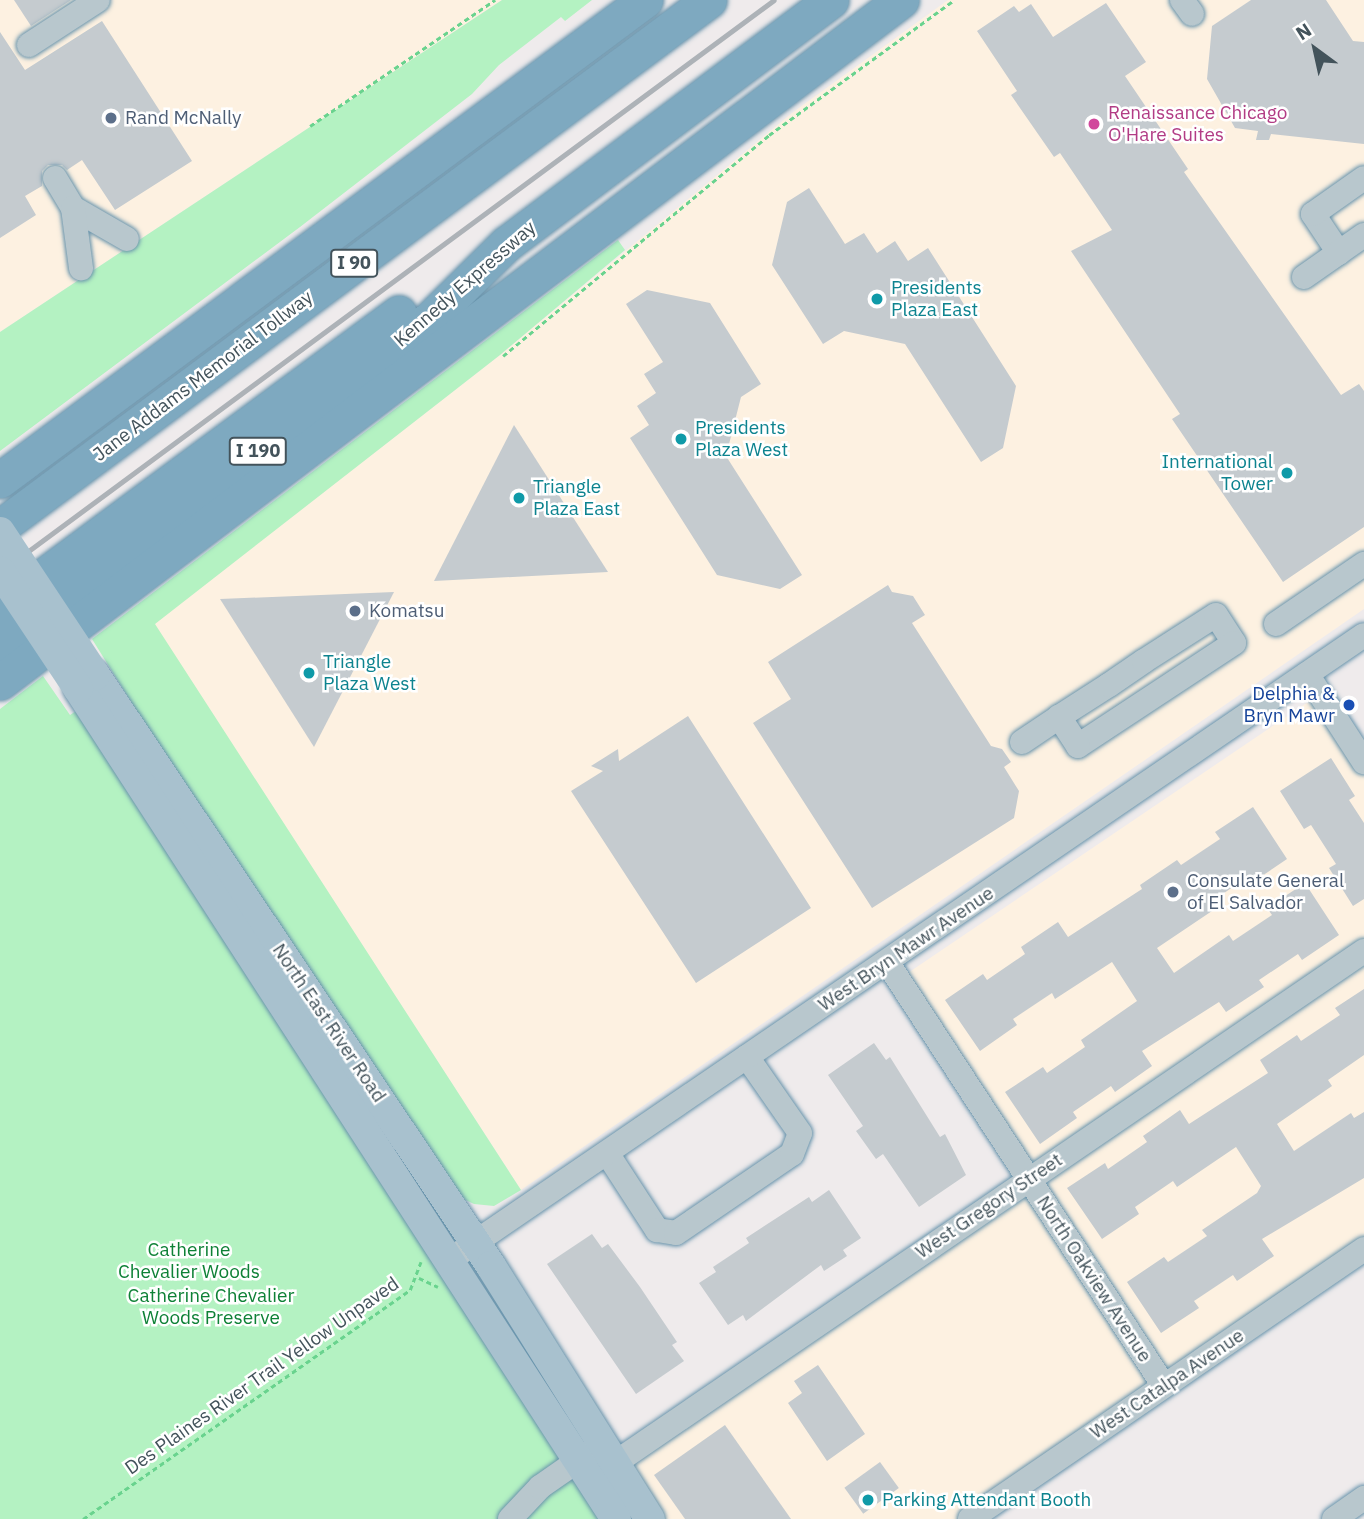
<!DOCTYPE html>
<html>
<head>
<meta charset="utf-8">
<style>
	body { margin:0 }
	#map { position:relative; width:1364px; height:1519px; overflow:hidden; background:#efebec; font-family:"IBM Plex Sans",sans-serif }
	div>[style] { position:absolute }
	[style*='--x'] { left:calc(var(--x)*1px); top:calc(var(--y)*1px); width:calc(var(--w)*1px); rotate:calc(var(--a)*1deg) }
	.commercial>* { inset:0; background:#fdf1e1 }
	.green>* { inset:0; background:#b4f2c2 }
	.building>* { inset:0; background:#c5cbcf; transform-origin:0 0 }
	.path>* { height:2.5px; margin-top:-1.25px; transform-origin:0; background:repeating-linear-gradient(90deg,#69d38e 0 5px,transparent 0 8.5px) }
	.roads { filter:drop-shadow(0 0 2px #6994ac) drop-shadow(0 0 2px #6994ac) }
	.minor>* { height:24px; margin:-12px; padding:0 12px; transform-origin:12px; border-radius:12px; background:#b8c7cd }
	.major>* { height:30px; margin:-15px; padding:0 15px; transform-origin:15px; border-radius:15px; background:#a8c1ce }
	.highway>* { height:35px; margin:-17.5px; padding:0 17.5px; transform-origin:17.5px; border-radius:17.5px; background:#7ea9c0 }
	.rail>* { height:5px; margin:-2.5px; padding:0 2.5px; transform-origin:2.5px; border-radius:2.5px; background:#adb2b7 }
	.major-bridge>* { height:30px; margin:-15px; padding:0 15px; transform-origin:15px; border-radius:15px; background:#a8c1ce }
	.dots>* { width:19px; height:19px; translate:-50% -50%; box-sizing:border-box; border:4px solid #fff; border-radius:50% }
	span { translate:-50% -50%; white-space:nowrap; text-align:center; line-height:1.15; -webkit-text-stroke:5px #fff; paint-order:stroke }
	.shield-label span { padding:2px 5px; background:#fff; border:2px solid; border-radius:5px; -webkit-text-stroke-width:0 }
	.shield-label { font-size:18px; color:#43535b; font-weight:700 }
	.hotel-label { font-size:19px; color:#b23c85 }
	.left { translate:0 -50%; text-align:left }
	.service-label { font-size:19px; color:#4e5e75 }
	.street-label { font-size:19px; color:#43535b }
	.culture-label { font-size:19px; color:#0d838f }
	.right { translate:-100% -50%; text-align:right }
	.transit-label { font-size:19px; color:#164399 }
	.park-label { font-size:19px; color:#0e8136 }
	.north { position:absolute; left:1280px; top:14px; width:70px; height:70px; -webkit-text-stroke:5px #fff; paint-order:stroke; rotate:327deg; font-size:19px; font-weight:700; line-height:28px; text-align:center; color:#43535b }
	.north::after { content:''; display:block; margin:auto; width:24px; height:32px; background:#43535b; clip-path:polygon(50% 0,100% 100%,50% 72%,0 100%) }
</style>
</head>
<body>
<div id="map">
	<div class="commercial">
		<i style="clip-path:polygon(0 0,502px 0,0 332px)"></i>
		<i style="clip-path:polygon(948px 0,1364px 0,1364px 609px,521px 1190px,154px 624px,500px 355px,792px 113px)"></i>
		<i style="clip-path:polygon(1314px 698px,1364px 773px,1364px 1246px,964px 1519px,664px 1519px,624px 1457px,1032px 1179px,899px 979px)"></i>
	</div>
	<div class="green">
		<i style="clip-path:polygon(502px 0,592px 0,565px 21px,561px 17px,499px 65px,472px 94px,300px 227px,0 451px,0 332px)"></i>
		<i style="clip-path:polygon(618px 240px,625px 250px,500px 355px,155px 624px,521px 1190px,494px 1206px,474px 1204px,453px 1194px,197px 808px,92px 639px)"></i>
		<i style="clip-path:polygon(43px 676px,70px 715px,79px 709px,606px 1519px,0 1519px,0 709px)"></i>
	</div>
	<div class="building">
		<i style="clip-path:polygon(14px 0,71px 0,31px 26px)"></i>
		<i style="clip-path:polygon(1251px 0,1326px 0,1353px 41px,1364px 42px,1364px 144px,1271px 134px,1269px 140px,1256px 140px,1258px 131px,1235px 128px,1207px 79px,1212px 26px)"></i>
		<i style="clip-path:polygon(1106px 3px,1146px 62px,1125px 76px,1188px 169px,1184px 172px,1341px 395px,1359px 384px,1364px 391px,1364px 527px,1283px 582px,1172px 419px,1180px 414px,1071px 251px,1112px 230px,1060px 153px,1054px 157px,1011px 95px,1017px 91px,977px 31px,1014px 6px,1019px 12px,1031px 4px,1053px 37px)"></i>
		<i style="clip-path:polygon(102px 21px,192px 161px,115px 210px,82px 160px,67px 170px,62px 165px,48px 165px,42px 171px,42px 186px,25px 196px,36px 215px,0 238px,0 32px,25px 70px)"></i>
		<i style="clip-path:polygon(809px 188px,845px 244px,864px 233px,877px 253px,895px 241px,908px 261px,928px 248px,1016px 386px,1003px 448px,981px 462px,905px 344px,844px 331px,823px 344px,772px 265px,787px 202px)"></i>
		<i style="clip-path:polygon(647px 290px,710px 303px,761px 384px,741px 397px,726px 456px,802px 575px,780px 589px,717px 575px,630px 438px,649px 425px,637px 406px,656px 393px,644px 374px,663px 362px,626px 304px)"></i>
		<i style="clip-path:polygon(514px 425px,608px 572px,434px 581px)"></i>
		<i style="clip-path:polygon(888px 585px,892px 592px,913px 596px,925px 615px,912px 623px,991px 746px,1002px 749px,1011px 762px,1004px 767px,1019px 791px,1014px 818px,872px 908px,753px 723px,791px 699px,768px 662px)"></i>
		<i style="clip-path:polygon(394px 592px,314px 747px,220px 599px)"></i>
		<i style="clip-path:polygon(688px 716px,811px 908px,696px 983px,571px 791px,603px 771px,591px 766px,618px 749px,619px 761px)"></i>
		<i style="clip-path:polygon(1331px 758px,1355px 796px,1349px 800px,1364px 823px,1364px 899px,1353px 906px,1329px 868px,1336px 864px,1311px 825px,1304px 829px,1280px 791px)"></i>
		<i style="clip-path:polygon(1253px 807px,1287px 859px,1250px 884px,1246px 878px,1208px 904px,1212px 911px,1157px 948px,1174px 973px,1229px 935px,1233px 941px,1272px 915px,1267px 908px,1305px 883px,1339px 935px,1302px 960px,1298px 954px,1259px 980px,1264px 987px,1226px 1012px,1219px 1002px,1142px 1051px,1152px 1066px,1115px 1092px,1111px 1086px,1073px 1112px,1077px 1118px,1040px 1144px,1005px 1092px,1043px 1067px,1047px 1073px,1085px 1047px,1081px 1040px,1137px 1001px,1112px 962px,1055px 999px,1052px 993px,1013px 1019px,1017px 1025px,980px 1051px,945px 1000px,983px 974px,987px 980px,1025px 954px,1021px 947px,1058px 922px,1068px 937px,1142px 889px,1140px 885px,1177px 860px,1181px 865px,1220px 839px,1215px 832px)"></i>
		<i style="clip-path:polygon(1364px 989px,1364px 1055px,1328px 1080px,1332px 1086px,1277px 1124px,1294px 1151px,1351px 1113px,1354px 1118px,1364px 1112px,1364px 1178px,1262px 1239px,1274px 1256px,1237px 1281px,1233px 1275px,1194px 1301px,1199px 1308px,1161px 1333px,1127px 1282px,1164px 1257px,1168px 1262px,1207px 1236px,1202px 1230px,1257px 1193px,1261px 1186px,1236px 1147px,1177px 1187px,1173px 1181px,1135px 1207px,1139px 1214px,1102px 1239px,1067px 1188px,1105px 1163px,1108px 1169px,1147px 1142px,1143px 1136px,1180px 1110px,1189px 1124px,1268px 1073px,1260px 1060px,1297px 1035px,1301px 1041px,1340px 1015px,1335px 1008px)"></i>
		<i style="clip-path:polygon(874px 1043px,886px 1060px,890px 1057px,940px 1137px,945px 1134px,966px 1175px,919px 1207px,883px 1154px,876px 1159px,856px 1131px,863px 1126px,828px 1075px)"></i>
		<i style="clip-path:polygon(829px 1190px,861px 1238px,843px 1250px,847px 1256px,824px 1271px,821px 1265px,746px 1321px,743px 1315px,728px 1325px,699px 1283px,716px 1272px,713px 1267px,749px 1243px,746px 1238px,809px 1197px,812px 1202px)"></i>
		<i style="clip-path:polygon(592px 1234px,602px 1248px,608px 1244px,640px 1287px,677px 1342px,672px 1345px,684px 1361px,636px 1394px,547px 1264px)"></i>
		<i style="clip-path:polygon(818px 1365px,865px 1434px,827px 1461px,788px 1403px,802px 1393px,794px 1381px)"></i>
		<i style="clip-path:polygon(725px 1425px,791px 1519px,685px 1519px,654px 1475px)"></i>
		<i style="left:880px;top:1462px;width:32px;height:44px;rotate:54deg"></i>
	</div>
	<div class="path">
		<i style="--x:310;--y:126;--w:224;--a:-34.3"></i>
		<i style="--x:503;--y:356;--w:346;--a:-39.7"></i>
		<i style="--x:769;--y:135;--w:229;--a:-36.1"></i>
		<i style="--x:419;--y:1278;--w:21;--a:25"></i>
		<i style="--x:83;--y:1519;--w:399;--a:-35"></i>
		<i style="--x:410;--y:1290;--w:30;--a:-69"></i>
	</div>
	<div class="roads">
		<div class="minor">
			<i style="--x:1182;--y:0;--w:17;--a:54"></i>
			<i style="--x:29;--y:45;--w:82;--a:-33.1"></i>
			<i style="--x:55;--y:178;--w:35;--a:59"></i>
			<i style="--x:73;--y:208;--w:62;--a:29.9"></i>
			<i style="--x:73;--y:208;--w:61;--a:82.4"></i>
			<i style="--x:1339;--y:253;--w:47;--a:-123.7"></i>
			<i style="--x:1313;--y:214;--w:62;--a:-35.2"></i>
			<i style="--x:1304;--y:277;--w:73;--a:-35"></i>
			<i style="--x:1276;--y:624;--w:107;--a:-34.3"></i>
			<i style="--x:1307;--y:674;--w:105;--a:57.1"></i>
			<i style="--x:1022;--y:742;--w:45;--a:-34"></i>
			<i style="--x:1059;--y:717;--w:59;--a:-32.6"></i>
			<i style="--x:1109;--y:685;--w:42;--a:-34.4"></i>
			<i style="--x:1144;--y:661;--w:85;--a:-32.6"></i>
			<i style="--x:1216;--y:615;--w:33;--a:57"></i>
			<i style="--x:1234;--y:643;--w:187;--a:146.6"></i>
			<i style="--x:1078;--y:746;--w:35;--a:-123"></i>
			<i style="--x:887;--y:962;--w:506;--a:56.84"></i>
			<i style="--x:607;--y:1153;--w:92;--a:57"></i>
			<i style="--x:657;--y:1230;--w:19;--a:9"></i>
			<i style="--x:676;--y:1233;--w:140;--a:-34.3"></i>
			<i style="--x:792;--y:1154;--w:22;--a:-69"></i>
			<i style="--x:800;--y:1133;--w:93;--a:-124.9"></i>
			<i style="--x:448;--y:1261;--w:1109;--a:-34.35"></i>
			<i style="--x:615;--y:1463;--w:907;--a:-34.36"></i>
			<i style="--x:510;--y:1519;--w:44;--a:-46.8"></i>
			<i style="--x:540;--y:1487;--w:65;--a:-34.9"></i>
			<i style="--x:970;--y:1519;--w:478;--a:-34.4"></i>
			<i style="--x:1334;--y:1519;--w:37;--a:-35"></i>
		</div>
		<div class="major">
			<i style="--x:95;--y:675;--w:711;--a:56.18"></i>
			<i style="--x:491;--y:1266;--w:299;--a:57.9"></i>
			<i style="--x:78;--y:688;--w:990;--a:57.08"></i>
		</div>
		<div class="highway">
			<i style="--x:0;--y:480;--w:804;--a:-36.66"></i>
			<i style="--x:0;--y:527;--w:883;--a:-36.62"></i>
			<i style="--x:0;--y:608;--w:496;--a:-36.5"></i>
			<i style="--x:0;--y:645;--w:540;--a:-37.17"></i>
			<i style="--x:430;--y:319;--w:107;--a:-44.6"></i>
			<i style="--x:506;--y:244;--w:406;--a:-36.9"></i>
			<i style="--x:0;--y:682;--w:1130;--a:-37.12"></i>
		</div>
	</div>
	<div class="rail">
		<i style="--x:0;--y:572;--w:962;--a:-36.47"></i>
	</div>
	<div class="major-bridge">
		<i style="--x:0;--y:532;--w:172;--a:56.4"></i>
		<i style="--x:0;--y:571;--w:141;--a:56.3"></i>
	</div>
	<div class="dots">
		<i style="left:111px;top:118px;background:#5c6f8a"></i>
		<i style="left:1094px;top:124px;background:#d1479c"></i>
		<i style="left:877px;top:299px;background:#0f9aa8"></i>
		<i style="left:681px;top:439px;background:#0f9aa8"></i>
		<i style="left:1287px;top:473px;background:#0f9aa8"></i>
		<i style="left:519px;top:498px;background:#0f9aa8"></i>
		<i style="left:355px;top:611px;background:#5c6f8a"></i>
		<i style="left:309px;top:673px;background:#0f9aa8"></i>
		<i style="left:1349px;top:705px;background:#1a4fb4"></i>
		<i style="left:1173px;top:892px;background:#5c6f8a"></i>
		<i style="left:868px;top:1500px;background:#0f9aa8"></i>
	</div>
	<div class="shield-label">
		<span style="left:354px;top:263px">I 90</span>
		<span style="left:258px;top:451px">I 190</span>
	</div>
	<div class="hotel-label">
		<span class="left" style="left:1108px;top:124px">Renaissance Chicago<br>O'Hare Suites</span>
	</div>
	<div class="service-label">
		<span class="left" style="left:125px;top:118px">Rand McNally</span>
		<span class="left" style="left:369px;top:611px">Komatsu</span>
		<span class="left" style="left:1187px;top:892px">Consulate General<br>of El Salvador</span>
	</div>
	<div class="street-label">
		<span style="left:465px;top:284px;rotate:-41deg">Kennedy Expressway</span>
		<span style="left:203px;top:376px;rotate:-37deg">Jane Addams Memorial Tollway</span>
		<span style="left:906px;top:949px;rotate:-34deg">West Bryn Mawr Avenue</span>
		<span style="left:329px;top:1023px;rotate:56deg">North East River Road</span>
		<span style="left:989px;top:1206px;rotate:-34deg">West Gregory Street</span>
		<span style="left:1094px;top:1279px;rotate:57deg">North Oakview Avenue</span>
		<span style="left:262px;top:1376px;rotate:-35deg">Des Plaines River Trail Yellow Unpaved</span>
		<span style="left:1167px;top:1384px;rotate:-34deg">West Catalpa Avenue</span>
	</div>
	<div class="culture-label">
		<span class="left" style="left:891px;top:299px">Presidents<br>Plaza East</span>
		<span class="left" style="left:695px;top:439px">Presidents<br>Plaza West</span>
		<span class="right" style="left:1273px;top:473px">International<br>Tower</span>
		<span class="left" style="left:533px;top:498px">Triangle<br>Plaza East</span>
		<span class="left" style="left:323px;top:673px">Triangle<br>Plaza West</span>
		<span class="left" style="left:882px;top:1500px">Parking Attendant Booth</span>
	</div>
	<div class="transit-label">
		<span class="right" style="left:1335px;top:705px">Delphia &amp;<br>Bryn Mawr</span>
	</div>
	<div class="park-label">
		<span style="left:189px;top:1261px">Catherine<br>Chevalier Woods</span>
		<span style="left:211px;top:1307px">Catherine Chevalier<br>Woods Preserve</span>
	</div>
	<div class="north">N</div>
</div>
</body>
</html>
